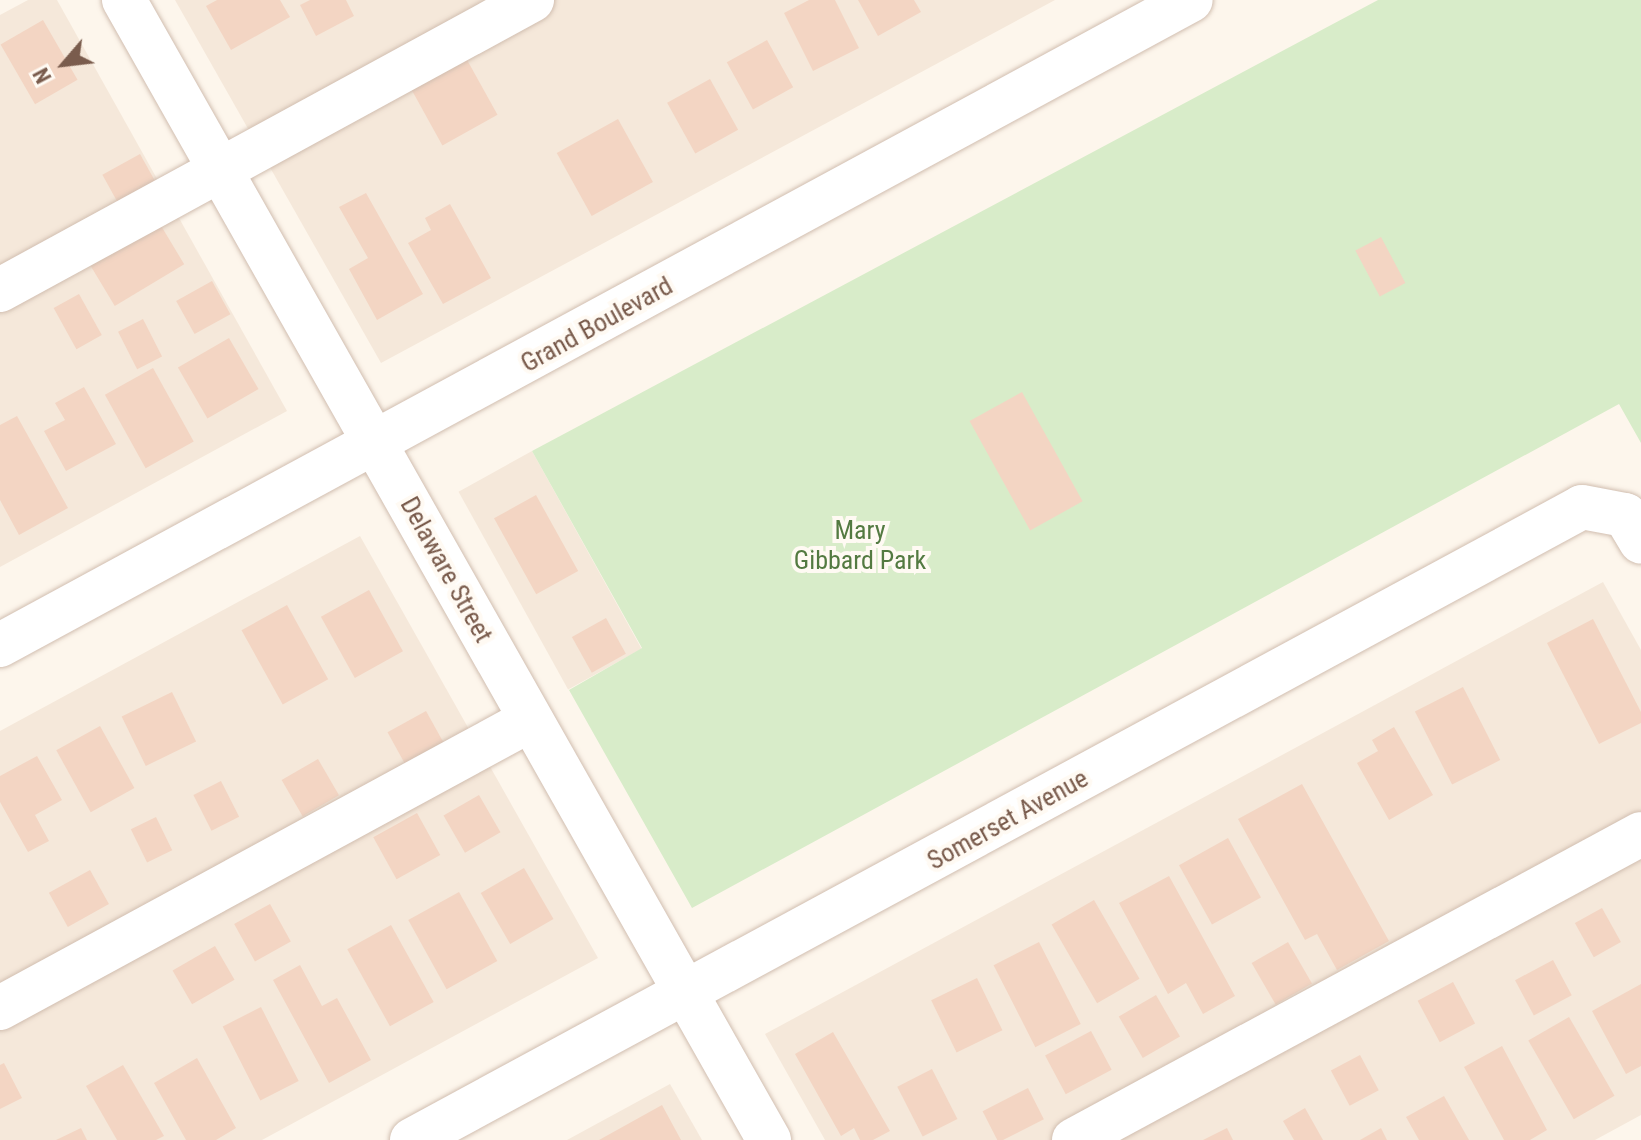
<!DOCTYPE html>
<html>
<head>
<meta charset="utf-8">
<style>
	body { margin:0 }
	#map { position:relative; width:1641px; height:1140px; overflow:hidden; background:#fdf6ec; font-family:"Roboto Condensed",sans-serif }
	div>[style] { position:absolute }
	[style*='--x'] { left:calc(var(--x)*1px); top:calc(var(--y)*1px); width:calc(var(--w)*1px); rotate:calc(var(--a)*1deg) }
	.residential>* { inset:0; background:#f5e8da; transform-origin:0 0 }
	.green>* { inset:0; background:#d8ecc9 }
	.building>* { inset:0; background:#f3d5c3; transform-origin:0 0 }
	.roads { filter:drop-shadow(0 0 2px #d1beb0) drop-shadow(0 0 2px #d1beb0) }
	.minor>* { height:44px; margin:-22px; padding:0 22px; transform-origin:22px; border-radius:22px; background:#fff }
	span { translate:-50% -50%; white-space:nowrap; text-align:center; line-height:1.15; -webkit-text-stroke:8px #fffaf3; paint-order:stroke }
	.street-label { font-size:26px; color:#7a5c4d }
	.park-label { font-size:26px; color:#537a41 }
	.north { position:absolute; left:24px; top:24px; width:80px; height:80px; -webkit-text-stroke:6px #fffaf3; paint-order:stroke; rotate:242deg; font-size:22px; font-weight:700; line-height:32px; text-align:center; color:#7a5c4d }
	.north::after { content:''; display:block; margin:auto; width:28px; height:36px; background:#7a5c4d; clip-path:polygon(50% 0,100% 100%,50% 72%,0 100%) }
</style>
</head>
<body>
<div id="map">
	<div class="residential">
		<i style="clip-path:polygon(28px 0,57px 0,287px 411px,0 567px,0 15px)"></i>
		<i style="clip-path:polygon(175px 0,1055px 0,381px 363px)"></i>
		<i style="left:532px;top:451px;width:226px;height:84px;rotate:61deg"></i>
		<i style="clip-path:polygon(360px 536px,598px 958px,262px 1140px,0 1140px,0 731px)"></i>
		<i style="clip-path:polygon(1603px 582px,1641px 650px,1641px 1115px,1595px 1140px,825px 1140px,765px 1034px)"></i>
		<i style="clip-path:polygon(670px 1084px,702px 1140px,567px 1140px)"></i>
	</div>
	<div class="green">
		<i style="clip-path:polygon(1378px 0,1641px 0,1641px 443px,1619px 404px,692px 908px,569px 690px,642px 648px,532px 451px)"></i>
	</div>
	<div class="building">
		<i style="clip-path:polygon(217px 0,280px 0,290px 17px,231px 50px,206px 6px)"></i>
		<i style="clip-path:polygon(310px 0,346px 0,354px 16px,316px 36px,300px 5px)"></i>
		<i style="clip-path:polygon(809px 0,835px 0,859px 48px,813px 71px,784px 13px)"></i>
		<i style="clip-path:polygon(858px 0,914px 0,921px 12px,878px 36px)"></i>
		<i style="left:43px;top:20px;width:69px;height:49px;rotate:60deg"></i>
		<i style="left:767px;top:40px;width:54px;height:46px;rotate:61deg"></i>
		<i style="left:466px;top:58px;width:65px;height:63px;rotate:61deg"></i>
		<i style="left:710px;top:79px;width:58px;height:49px;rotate:61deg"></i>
		<i style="left:618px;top:119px;width:72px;height:70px;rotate:61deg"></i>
		<i style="left:140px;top:154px;width:41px;height:43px;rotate:61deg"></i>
		<i style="clip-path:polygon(366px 193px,423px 294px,377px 320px,349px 269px,368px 258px,339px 207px)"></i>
		<i style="clip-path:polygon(450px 204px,491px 278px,443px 304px,408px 243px,431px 230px,425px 218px)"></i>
		<i style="left:160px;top:224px;width:47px;height:81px;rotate:59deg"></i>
		<i style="left:1381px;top:237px;width:52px;height:29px;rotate:62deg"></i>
		<i style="left:212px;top:281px;width:38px;height:41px;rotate:61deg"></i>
		<i style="left:79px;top:294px;width:47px;height:29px;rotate:61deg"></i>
		<i style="left:143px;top:319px;width:42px;height:28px;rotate:63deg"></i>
		<i style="left:229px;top:338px;width:59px;height:59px;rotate:60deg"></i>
		<i style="left:153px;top:368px;width:84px;height:55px;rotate:61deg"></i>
		<i style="clip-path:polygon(84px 387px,116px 444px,66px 471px,44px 431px,65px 420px,55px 403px)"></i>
		<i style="left:1022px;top:392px;width:125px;height:60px;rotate:61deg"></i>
		<i style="clip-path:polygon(17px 416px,68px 508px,19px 535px,0 500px,0 425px)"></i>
		<i style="left:536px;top:495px;width:87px;height:48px;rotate:61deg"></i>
		<i style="left:369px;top:590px;width:70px;height:55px;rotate:61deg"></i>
		<i style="left:287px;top:605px;width:85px;height:52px;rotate:61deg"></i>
		<i style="left:606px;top:618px;width:41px;height:39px;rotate:61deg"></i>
		<i style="clip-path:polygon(1593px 619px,1641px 712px,1641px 723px,1599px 744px,1547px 643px)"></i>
		<i style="left:1463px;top:687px;width:82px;height:54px;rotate:63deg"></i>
		<i style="left:172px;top:692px;width:55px;height:56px;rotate:64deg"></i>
		<i style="left:426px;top:711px;width:41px;height:44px;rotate:61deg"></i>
		<i style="left:100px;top:726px;width:71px;height:50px;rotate:61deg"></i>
		<i style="clip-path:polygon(1394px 727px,1433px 795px,1389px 820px,1357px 763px,1378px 751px,1372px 740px)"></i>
		<i style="clip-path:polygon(37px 756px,62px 800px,35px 815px,49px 841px,28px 852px,0 802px,0 776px)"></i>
		<i style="left:318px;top:759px;width:42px;height:42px;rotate:60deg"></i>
		<i style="left:221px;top:781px;width:40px;height:31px;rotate:63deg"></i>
		<i style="clip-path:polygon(1302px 784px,1389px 941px,1337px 970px,1317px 934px,1305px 940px,1238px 819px)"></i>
		<i style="left:479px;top:795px;width:43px;height:41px;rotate:60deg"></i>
		<i style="left:417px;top:813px;width:48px;height:50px;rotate:61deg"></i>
		<i style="left:156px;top:817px;width:37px;height:28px;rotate:64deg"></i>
		<i style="left:1228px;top:838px;width:68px;height:56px;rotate:61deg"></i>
		<i style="left:524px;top:868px;width:59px;height:50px;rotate:60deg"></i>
		<i style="left:90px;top:870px;width:39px;height:47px;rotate:61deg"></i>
		<i style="clip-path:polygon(1169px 876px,1235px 996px,1203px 1014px,1186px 983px,1168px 994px,1119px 903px)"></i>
		<i style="left:459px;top:892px;width:79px;height:58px;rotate:61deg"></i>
		<i style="left:1094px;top:900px;width:91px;height:49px;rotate:60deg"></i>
		<i style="left:270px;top:904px;width:43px;height:41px;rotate:61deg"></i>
		<i style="left:1602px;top:908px;width:39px;height:31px;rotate:61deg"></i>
		<i style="left:391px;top:925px;width:88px;height:50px;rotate:61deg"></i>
		<i style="left:1039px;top:942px;width:92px;height:51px;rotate:63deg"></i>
		<i style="left:1288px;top:942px;width:48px;height:42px;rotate:60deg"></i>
		<i style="left:215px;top:946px;width:39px;height:49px;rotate:60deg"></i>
		<i style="left:1553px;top:960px;width:40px;height:43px;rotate:62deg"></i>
		<i style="clip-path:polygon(300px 965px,322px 1006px,337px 998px,371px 1060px,329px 1083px,273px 980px)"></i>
		<i style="left:977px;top:978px;width:58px;height:51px;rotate:64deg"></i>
		<i style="left:1453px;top:982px;width:47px;height:40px;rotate:62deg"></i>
		<i style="clip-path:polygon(1641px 984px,1641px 1066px,1626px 1074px,1592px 1011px)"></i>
		<i style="left:1156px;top:995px;width:48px;height:43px;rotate:60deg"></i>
		<i style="left:261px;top:1007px;width:83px;height:43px;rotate:63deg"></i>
		<i style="left:1569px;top:1017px;width:91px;height:47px;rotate:60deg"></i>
		<i style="left:1091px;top:1031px;width:44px;height:52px;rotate:62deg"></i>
		<i style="clip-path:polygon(833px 1032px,890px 1131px,873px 1140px,860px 1140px,854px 1128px,841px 1136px,795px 1054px)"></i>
		<i style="clip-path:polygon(1502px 1046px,1547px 1130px,1530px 1140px,1504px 1140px,1464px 1067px)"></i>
		<i style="left:1360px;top:1055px;width:40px;height:33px;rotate:62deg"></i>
		<i style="clip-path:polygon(197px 1058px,236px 1128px,216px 1140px,186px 1140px,154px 1083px)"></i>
		<i style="clip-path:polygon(4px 1063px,22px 1098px,0 1109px,0 1065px)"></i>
		<i style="clip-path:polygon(123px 1065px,164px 1136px,156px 1140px,117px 1140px,86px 1086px)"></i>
		<i style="left:932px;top:1069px;width:56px;height:39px;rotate:63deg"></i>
		<i style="left:1028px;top:1088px;width:35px;height:51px;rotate:63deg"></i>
		<i style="clip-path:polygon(1444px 1096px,1469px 1140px,1419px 1140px,1406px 1117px)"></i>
		<i style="clip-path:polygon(662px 1105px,681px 1140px,599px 1140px)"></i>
		<i style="clip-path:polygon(1305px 1108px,1323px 1140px,1294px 1140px,1283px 1121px)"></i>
		<i style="clip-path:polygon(81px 1128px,87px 1140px,56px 1140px)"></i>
		<i style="clip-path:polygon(1227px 1128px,1233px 1140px,1203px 1140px)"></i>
		<i style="clip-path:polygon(1381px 1128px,1387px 1140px,1360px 1140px)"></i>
	</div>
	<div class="roads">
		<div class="minor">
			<i style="--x:124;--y:0;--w:1310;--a:60.5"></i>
			<i style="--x:0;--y:290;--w:606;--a:-28.6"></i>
			<i style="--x:0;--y:645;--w:1354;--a:-28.44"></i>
			<i style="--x:0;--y:1008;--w:603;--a:-28.52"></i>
			<i style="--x:412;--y:1140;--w:1330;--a:-28.41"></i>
			<i style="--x:1582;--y:507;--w:44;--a:10.5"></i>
			<i style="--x:1625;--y:515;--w:31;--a:59"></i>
			<i style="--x:1074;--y:1140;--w:644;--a:-28.35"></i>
		</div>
	</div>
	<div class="street-label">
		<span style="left:597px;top:325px;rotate:-29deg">Grand Boulevard</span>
		<span style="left:446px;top:570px;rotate:61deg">Delaware Street</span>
		<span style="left:1008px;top:820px;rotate:-29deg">Somerset Avenue</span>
	</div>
	<div class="park-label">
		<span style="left:860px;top:546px">Mary<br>Gibbard Park</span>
	</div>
	<div class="north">N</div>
</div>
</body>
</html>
